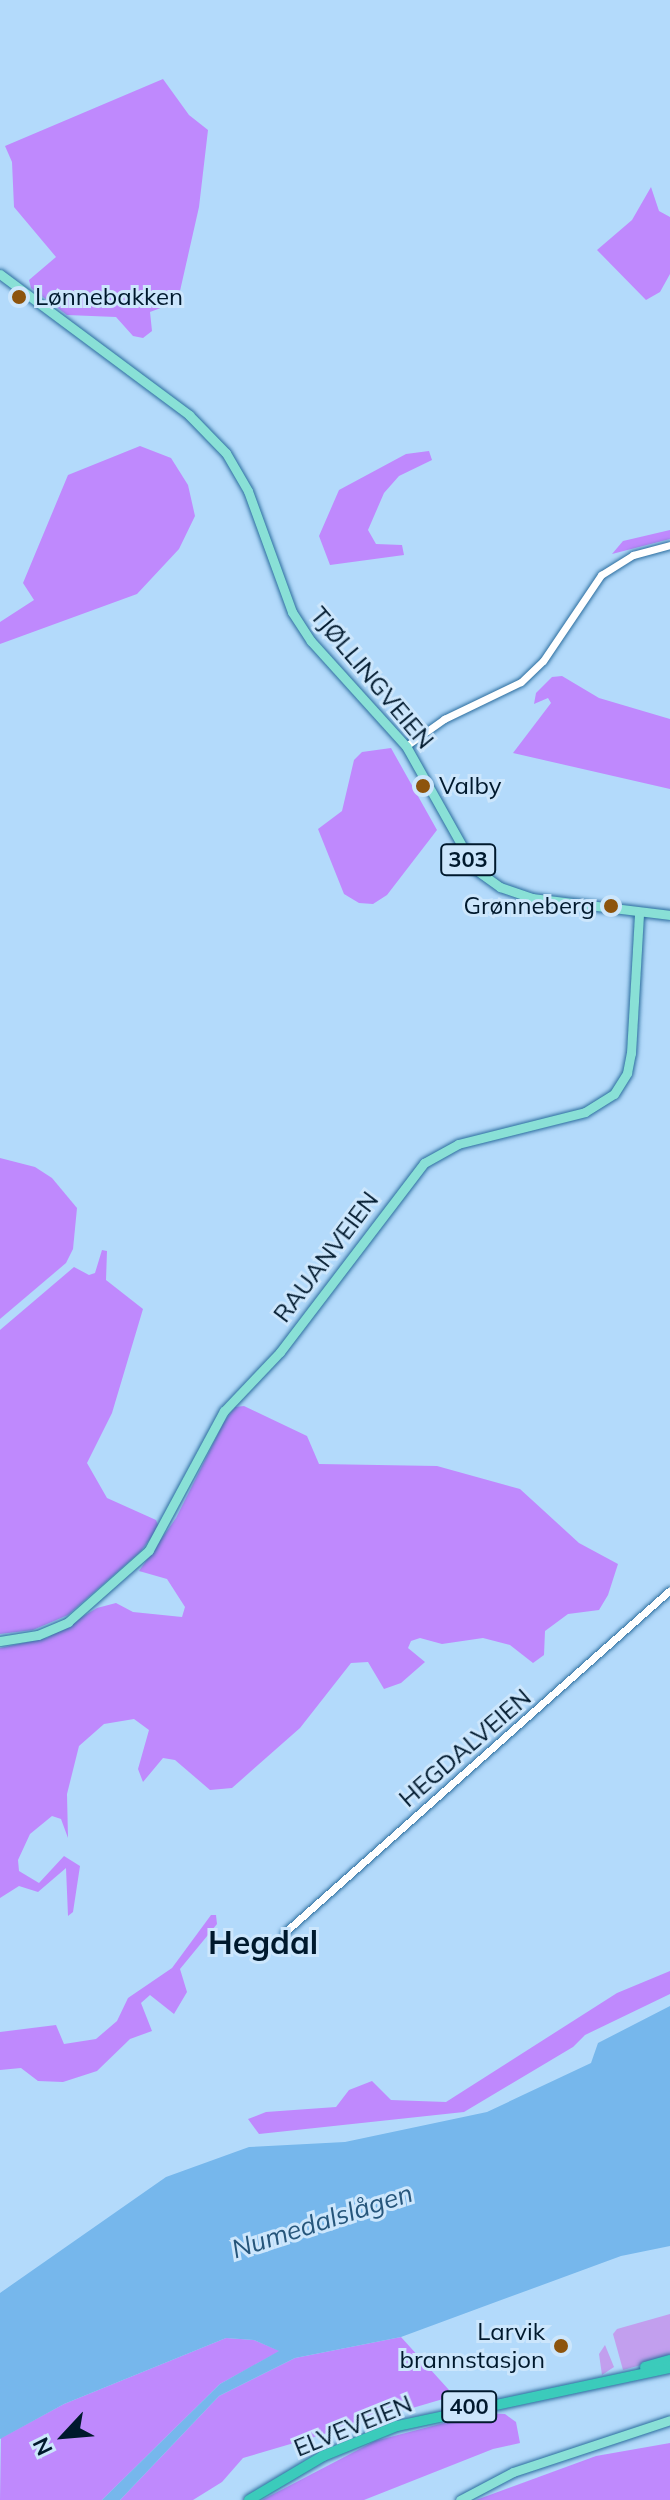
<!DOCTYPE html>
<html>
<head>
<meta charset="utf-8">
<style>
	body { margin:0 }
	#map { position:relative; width:670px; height:2500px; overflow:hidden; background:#b3dafb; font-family:Mulish,sans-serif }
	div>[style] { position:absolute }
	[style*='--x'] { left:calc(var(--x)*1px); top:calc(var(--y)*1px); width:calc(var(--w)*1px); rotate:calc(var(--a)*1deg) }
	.green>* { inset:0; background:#c29fee }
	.forest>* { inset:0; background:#bf89fd }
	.water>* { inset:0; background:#76b7ec }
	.roads { filter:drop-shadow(0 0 2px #2b6d9e) drop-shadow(0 0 2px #2b6d9e) }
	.minor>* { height:7px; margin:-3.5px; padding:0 3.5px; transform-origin:3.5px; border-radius:3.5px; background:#fff }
	.major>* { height:9px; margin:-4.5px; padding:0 4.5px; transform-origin:4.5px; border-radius:4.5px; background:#89e0d6 }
	.highway>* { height:10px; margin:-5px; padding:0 5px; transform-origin:5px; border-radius:5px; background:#3bcbbb }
	.dots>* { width:22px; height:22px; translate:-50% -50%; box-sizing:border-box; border:4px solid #cce6fc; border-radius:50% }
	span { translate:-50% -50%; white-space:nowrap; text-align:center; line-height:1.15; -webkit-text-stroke:6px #cce6fc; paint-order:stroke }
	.shield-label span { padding:2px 6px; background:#cce6fc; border:2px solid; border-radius:6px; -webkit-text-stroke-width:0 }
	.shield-label { font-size:22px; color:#00192d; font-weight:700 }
	.poi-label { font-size:24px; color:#00192d }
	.left { translate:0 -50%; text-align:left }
	.right { translate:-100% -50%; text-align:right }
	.street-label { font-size:24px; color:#00192d }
	.water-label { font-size:26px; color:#26567b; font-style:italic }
	.district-label { font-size:32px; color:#00192d; font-weight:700 }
	.north { position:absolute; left:24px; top:2396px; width:80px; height:80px; -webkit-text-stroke:6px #cce6fc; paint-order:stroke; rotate:244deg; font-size:22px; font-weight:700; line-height:32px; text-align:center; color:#00192d }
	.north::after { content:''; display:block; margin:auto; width:28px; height:36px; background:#00192d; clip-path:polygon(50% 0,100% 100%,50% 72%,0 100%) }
</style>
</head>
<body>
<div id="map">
	<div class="green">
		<i style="clip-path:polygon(670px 2314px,670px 2357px,623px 2370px,613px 2334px,617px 2329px)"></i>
		<i style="clip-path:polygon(605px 2345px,614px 2367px,602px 2375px,599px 2354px)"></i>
	</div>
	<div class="forest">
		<i style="clip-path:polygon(163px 79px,189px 115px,208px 130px,199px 207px,180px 291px,171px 304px,150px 312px,152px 331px,143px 338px,133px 336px,116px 317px,67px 315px,31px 288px,29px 280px,56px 257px,14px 207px,12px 162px,5px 146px)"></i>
		<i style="clip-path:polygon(651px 187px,659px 211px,670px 217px,670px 274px,660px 292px,646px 300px,597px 250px,632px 220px)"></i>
		<i style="clip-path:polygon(140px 446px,171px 458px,188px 485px,195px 516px,179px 549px,137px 594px,0 644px,0 622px,34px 600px,23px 583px,68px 475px)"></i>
		<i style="clip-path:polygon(429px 451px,432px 460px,399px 476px,384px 493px,368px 530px,376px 544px,402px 545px,404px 555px,330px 565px,319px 536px,339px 490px,406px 454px)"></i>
		<i style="clip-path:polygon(670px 530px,670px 539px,612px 554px,623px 541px)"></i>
		<i style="clip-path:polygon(562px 676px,599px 698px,670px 719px,670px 789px,513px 753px,551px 703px,548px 698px,534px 704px,536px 693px,552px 677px)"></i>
		<i style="clip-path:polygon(391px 748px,437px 830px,387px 895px,373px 904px,359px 903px,344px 894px,318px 829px,342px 811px,354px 760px,362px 752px)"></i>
		<i style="clip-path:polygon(0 1158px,35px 1167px,52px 1178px,77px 1208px,73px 1249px,66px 1263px,0 1319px)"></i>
		<i style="clip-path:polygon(102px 1250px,107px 1251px,106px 1280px,143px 1309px,112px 1413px,87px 1463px,107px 1498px,156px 1520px,159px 1527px,141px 1551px,68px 1615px,33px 1630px,0 1634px,0 1330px,74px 1267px,89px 1275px,95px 1273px)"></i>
		<i style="clip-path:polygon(244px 1406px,307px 1436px,319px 1464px,437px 1466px,520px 1489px,579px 1543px,618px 1564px,608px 1595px,599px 1610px,568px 1614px,545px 1631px,544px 1655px,533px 1663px,510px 1645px,483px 1638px,442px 1644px,420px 1638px,411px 1641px,408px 1648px,425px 1662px,401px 1683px,384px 1689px,368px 1662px,351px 1663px,300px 1728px,232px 1788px,210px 1790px,175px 1760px,163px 1758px,143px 1782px,138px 1769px,149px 1730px,134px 1719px,104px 1724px,79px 1746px,67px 1794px,68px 1838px,61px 1819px,52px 1816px,30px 1834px,18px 1860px,19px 1871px,39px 1883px,64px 1856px,80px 1866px,73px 1912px,68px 1916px,66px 1868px,38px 1892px,19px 1886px,0 1898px,0 1648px,47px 1638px,97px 1608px,116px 1603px,133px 1612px,182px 1617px,185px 1607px,167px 1579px,139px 1571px,176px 1518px,224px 1422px,235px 1407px)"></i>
		<i style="clip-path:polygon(211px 1915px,216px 1915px,217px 1924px,180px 1969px,187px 1992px,174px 2014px,150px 1995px,141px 2003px,152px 2031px,130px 2039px,97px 2071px,63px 2082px,38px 2081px,21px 2068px,0 2070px,0 2032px,56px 2025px,64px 2044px,96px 2039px,117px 2021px,128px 1998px,172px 1968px)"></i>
		<i style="clip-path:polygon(670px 1971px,670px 1994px,585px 2035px,573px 2047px,464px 2112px,259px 2134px,248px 2119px,266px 2112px,336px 2107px,349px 2090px,372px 2081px,391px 2100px,446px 2102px,617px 1993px)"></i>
		<i style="clip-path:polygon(401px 2337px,449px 2390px,443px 2399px,243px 2458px,222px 2482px,193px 2500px,120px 2500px,219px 2396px,295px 2358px)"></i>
		<i style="clip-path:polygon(226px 2338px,254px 2340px,280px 2351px,220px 2384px,102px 2500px,0 2500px,1px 2438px,64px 2404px)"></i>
		<i style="clip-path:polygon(482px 2413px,505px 2414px,516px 2422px,520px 2443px,493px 2449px,364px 2500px,262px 2500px,375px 2441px)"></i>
		<i style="clip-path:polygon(670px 2443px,670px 2500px,476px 2500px,596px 2456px)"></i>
	</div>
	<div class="water">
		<i style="clip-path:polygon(670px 2006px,670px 2246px,621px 2256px,401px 2337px,295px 2358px,219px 2396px,120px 2500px,102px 2500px,220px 2384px,279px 2351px,254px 2340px,226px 2338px,64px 2404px,0 2439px,0 2293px,166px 2177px,249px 2147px,345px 2142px,487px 2112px,591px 2063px,598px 2043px)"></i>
	</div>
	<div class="roads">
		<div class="minor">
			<i style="--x:406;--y:746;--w:47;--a:-35.4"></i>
			<i style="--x:444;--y:719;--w:85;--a:-25.7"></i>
			<i style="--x:521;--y:682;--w:30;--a:-44"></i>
			<i style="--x:543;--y:661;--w:104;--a:-56"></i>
			<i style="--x:601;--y:575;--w:38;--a:-32"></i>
			<i style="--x:633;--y:555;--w:38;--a:-15"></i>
			<i style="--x:284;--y:1933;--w:516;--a:-41.62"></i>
		</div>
		<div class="major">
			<i style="--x:0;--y:274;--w:236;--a:36.7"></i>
			<i style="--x:189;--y:415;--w:53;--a:45.8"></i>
			<i style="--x:226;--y:453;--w:44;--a:59.9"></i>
			<i style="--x:248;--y:491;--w:129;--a:70"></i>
			<i style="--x:292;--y:612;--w:35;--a:57"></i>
			<i style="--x:311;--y:641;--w:142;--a:47.9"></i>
			<i style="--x:406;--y:746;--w:141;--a:60.7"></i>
			<i style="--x:475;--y:869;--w:31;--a:36"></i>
			<i style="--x:500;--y:887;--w:34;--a:19"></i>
			<i style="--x:532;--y:898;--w:139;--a:7"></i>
			<i style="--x:0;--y:1641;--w:38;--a:-9"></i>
			<i style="--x:38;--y:1635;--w:33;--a:-23"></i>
			<i style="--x:68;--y:1622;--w:108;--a:-41.6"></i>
			<i style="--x:149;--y:1550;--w:158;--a:-61.7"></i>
			<i style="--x:224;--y:1411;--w:81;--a:-46.5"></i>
			<i style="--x:280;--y:1352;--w:238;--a:-52.7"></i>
			<i style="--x:424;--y:1163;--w:39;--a:-29"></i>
			<i style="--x:458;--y:1144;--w:131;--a:-14.1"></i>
			<i style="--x:585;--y:1112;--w:34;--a:-32"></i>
			<i style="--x:614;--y:1094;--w:25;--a:-58"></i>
			<i style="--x:627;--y:1073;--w:20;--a:-79"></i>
			<i style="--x:631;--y:1053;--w:140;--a:-86.7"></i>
			<i style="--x:460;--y:2500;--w:60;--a:-27.8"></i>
			<i style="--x:513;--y:2472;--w:165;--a:-18.3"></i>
		</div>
		<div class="highway">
			<i style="--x:645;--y:2367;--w:26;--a:-16"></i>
			<i style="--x:249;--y:2500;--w:86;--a:-30.7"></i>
			<i style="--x:323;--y:2456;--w:80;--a:-22.1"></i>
			<i style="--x:397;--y:2426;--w:279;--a:-12"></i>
		</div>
	</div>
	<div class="dots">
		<i style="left:19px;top:297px;background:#8d540d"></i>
		<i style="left:423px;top:786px;background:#8d540d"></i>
		<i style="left:611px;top:906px;background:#8d540d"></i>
		<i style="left:561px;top:2346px;background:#8d540d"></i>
	</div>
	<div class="shield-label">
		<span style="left:468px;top:860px">303</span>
		<span style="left:469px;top:2407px">400</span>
	</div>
	<div class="poi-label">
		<span class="left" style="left:35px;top:297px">Lønnebakken</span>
		<span class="left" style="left:439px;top:786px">Valby</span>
		<span class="right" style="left:595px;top:906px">Grønneberg</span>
		<span class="right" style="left:545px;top:2346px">Larvik<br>brannstasjon</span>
	</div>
	<div class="street-label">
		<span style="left:372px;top:678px;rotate:50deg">TJØLLINGVEIEN</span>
		<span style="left:326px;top:1257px;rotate:-53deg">RAUANVEIEN</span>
		<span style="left:465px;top:1748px;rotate:-41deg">HEGDALVEIEN</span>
		<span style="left:353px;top:2426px;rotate:-22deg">ELVEVEIEN</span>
	</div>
	<div class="water-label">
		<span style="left:322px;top:2221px;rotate:-18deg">Numedalslågen</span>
	</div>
	<div class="district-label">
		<span style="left:263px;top:1942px">Hegdal</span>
	</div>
	<div class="north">N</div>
</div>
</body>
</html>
